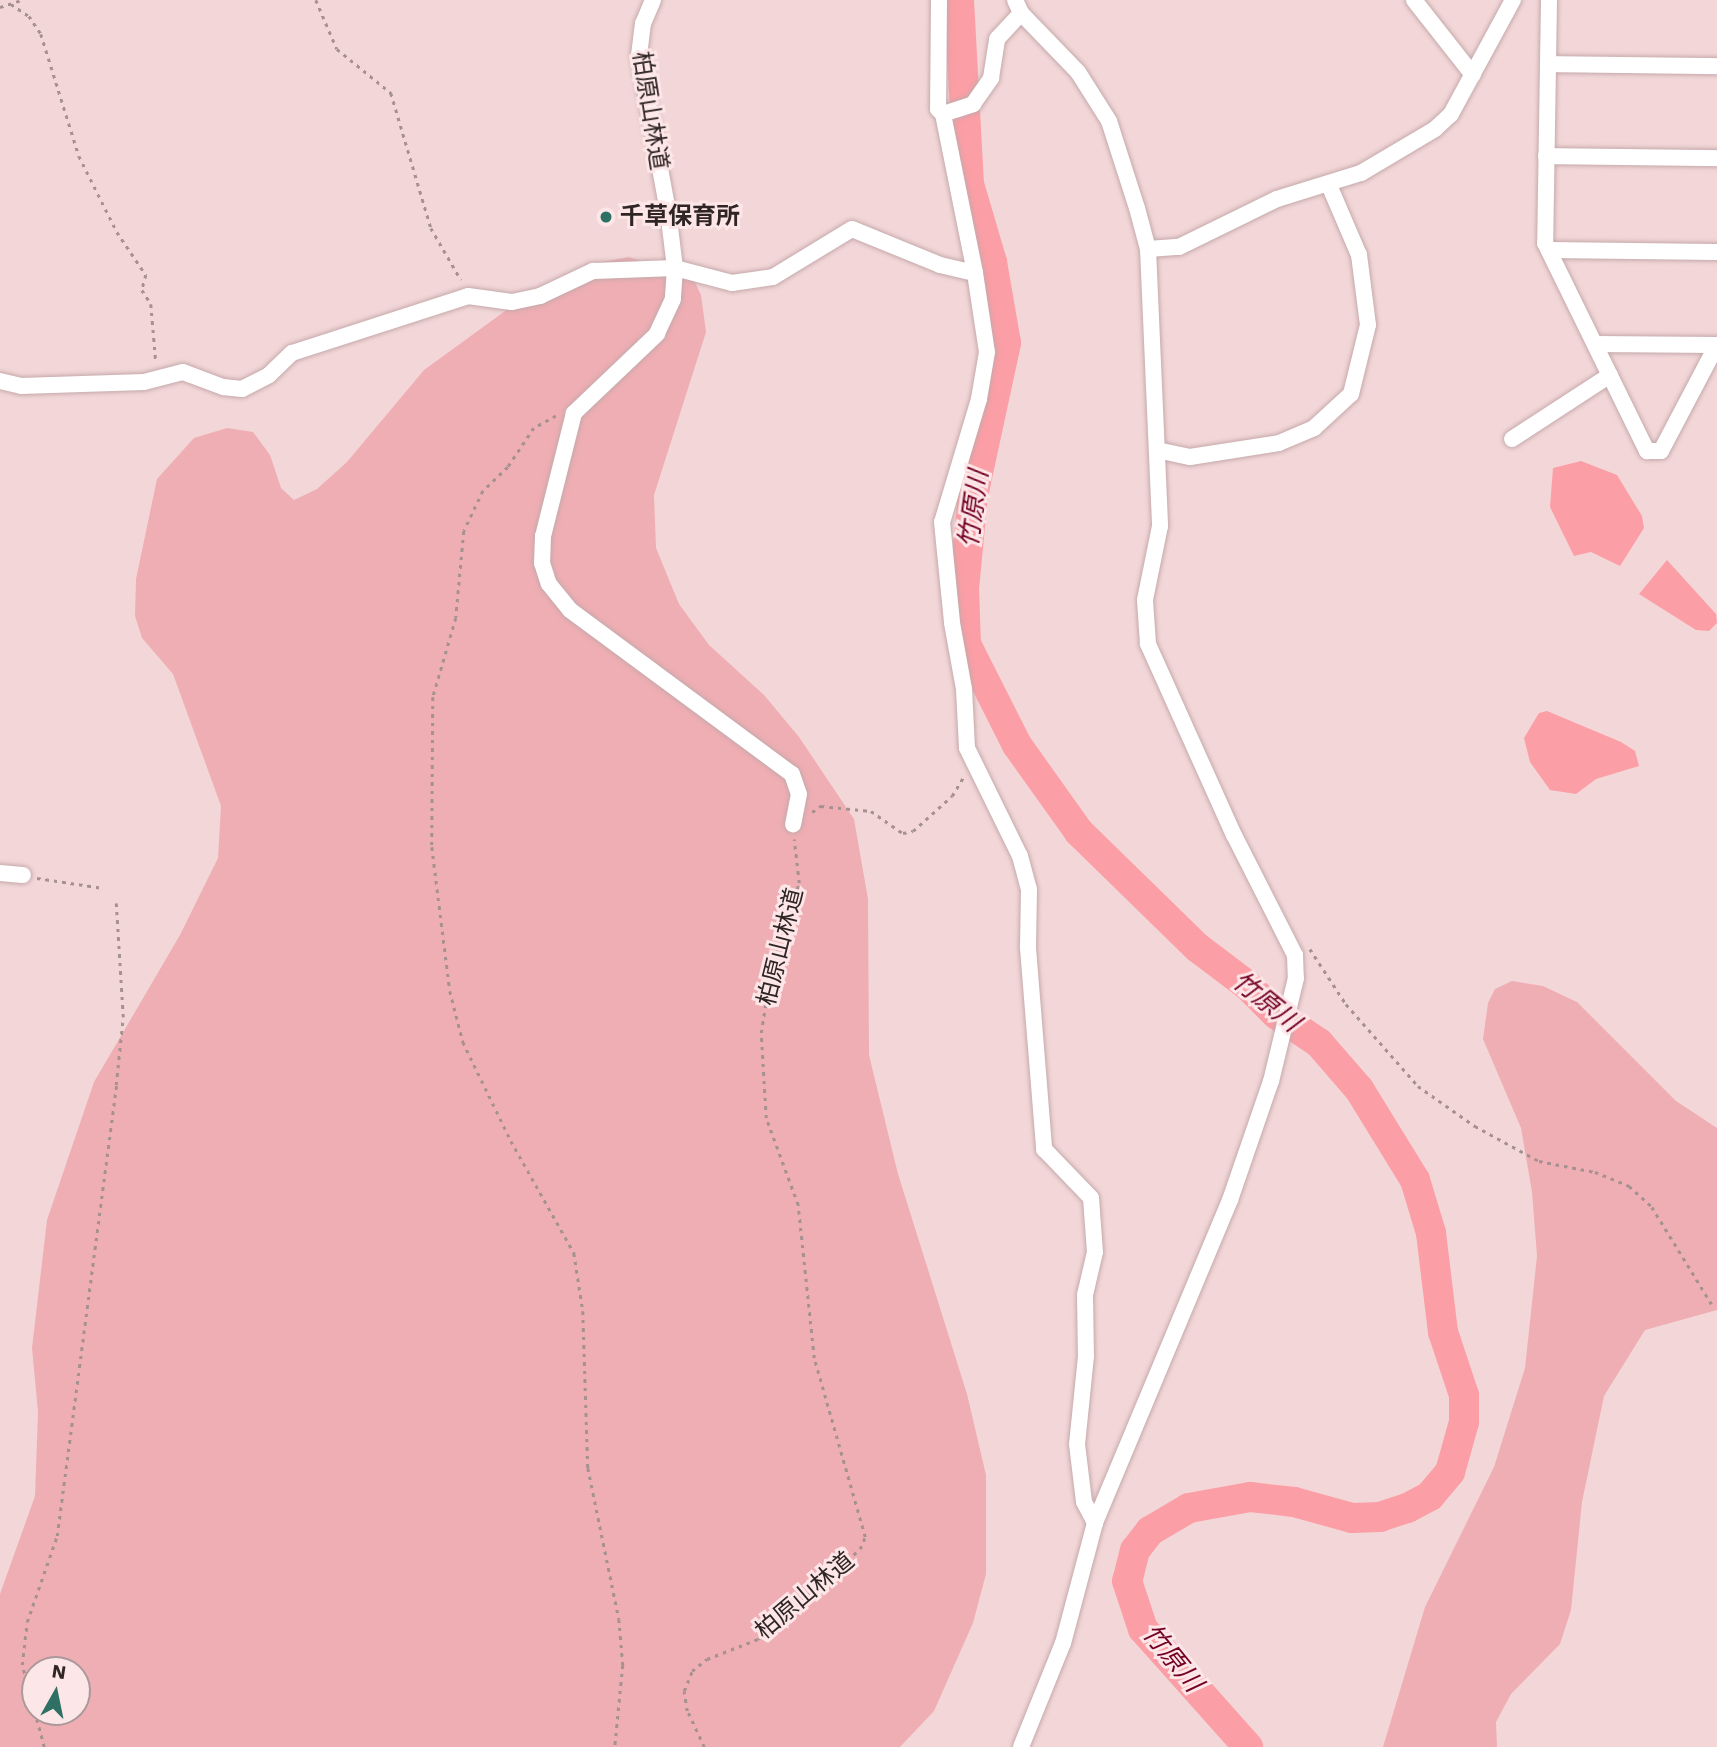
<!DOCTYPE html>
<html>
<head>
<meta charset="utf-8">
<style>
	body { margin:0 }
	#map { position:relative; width:1717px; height:1747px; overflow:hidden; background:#f3d7d8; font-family:"Work Sans","Noto Sans JP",sans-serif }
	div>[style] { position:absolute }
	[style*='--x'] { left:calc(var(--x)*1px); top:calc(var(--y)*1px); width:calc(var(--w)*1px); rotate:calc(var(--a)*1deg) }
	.green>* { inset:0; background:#efaeb3 }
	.water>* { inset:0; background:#fb9ea5 }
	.river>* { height:30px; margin:-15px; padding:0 15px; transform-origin:15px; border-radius:15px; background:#fb9ea5 }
	.path>* { height:2.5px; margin-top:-1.25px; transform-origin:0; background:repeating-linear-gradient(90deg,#a69191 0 3.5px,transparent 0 8.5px) }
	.roads { filter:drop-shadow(0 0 2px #c5a9ab) drop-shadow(0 0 2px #c5a9ab) }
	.street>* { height:16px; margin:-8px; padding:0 8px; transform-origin:8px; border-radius:8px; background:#fff }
	.dots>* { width:19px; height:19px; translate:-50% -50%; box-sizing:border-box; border:4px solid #fde6e7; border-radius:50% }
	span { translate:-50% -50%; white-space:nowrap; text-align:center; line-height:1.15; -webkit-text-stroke:6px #fde6e7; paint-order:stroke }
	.street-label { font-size:24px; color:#2f2525 }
	.poi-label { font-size:24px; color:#2f2525; font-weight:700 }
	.left { translate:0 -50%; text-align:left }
	.water-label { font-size:26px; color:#740124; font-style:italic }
	.north { position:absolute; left:21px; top:1656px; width:70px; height:70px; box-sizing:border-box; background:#fde6e7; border:2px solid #ab9999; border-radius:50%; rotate:9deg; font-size:19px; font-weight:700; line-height:28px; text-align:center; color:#2f2525 }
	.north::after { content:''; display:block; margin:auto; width:24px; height:32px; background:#2e7164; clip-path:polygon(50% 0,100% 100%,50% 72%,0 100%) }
</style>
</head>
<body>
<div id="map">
	<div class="green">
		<i style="clip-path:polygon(evenodd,629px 257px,693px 278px,701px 295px,706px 332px,654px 495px,656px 548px,679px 604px,709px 645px,764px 695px,799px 737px,854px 819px,868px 899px,869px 1055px,898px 1174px,967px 1394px,986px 1475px,986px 1574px,973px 1623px,934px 1711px,900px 1747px,0 1747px,0 1594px,35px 1496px,38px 1412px,32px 1348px,47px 1220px,94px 1082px,180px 935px,218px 858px,221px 806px,173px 674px,142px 638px,135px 616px,136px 579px,157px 479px,194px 438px,227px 428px,253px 432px,270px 455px,281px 488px,294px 500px,317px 489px,347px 462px,424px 370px,530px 293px,597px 263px,629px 257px,35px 1670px,77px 1670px,77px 1712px,35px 1712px,35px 1670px)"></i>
		<i style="clip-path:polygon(1512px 981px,1543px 986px,1577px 1002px,1676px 1101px,1717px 1128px,1717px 1310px,1645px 1330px,1604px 1396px,1582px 1502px,1571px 1610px,1560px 1644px,1511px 1694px,1496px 1722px,1497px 1747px,1383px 1747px,1425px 1607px,1494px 1467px,1525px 1368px,1537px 1256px,1532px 1192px,1521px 1128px,1483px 1039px,1488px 1003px,1495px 989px)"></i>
	</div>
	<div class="water">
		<i style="clip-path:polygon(1581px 461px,1617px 475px,1642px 516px,1644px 528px,1620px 566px,1591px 552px,1574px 556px,1550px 507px,1553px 468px)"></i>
		<i style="clip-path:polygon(1667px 560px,1716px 614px,1717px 623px,1709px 631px,1696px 630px,1639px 594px)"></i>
		<i style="clip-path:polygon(1547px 711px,1621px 742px,1635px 751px,1639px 766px,1596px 779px,1576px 794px,1550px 790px,1530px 762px,1524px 738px,1539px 713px)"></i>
	</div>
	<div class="river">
		<i style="--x:959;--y:0;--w:184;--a:86.9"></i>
		<i style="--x:969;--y:184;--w:81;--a:73.6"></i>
		<i style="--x:992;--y:262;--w:82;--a:80.2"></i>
		<i style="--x:1006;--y:343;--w:156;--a:102.2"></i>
		<i style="--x:973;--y:495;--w:93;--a:95.5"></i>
		<i style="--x:964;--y:588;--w:56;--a:88"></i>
		<i style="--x:966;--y:644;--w:113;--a:63.2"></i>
		<i style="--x:1017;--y:745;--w:107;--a:54.5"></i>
		<i style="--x:1079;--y:832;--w:166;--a:44.3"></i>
		<i style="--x:1198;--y:948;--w:61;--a:37.1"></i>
		<i style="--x:1247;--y:985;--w:41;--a:45"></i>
		<i style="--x:1276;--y:1014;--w:52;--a:34"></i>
		<i style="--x:1319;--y:1043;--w:61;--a:49"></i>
		<i style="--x:1359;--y:1089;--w:107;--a:58.4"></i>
		<i style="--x:1415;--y:1180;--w:55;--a:73.2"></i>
		<i style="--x:1431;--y:1233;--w:100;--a:83.1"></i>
		<i style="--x:1443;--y:1332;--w:66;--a:71.6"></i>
		<i style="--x:1464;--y:1395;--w:27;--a:90"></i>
		<i style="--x:1464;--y:1422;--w:52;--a:105.6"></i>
		<i style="--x:1450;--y:1472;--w:31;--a:130"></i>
		<i style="--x:1430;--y:1496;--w:26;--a:152"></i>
		<i style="--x:1407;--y:1508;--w:28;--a:162"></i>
		<i style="--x:1380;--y:1517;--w:28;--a:178"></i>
		<i style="--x:1352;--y:1518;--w:60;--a:-164.6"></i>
		<i style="--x:1294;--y:1502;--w:44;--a:-173.5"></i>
		<i style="--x:1250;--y:1497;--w:62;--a:169.8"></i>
		<i style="--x:1189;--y:1508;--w:45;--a:149.5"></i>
		<i style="--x:1150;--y:1531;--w:24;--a:128"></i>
		<i style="--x:1135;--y:1550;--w:32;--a:104"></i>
		<i style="--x:1127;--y:1581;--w:51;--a:71.6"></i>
		<i style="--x:1143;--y:1629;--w:158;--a:48.3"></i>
	</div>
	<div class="path">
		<i style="--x:316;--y:0;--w:53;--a:66.8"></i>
		<i style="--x:337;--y:49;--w:70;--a:39.2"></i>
		<i style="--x:391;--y:93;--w:141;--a:73.5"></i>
		<i style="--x:431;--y:228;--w:60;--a:60"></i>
		<i style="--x:11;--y:4;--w:22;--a:34"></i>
		<i style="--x:29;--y:16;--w:22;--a:56"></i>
		<i style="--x:41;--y:34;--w:128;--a:72.7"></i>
		<i style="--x:79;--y:156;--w:85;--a:63.4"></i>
		<i style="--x:117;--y:232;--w:52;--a:56"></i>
		<i style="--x:146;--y:275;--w:16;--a:105"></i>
		<i style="--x:142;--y:290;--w:17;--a:57"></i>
		<i style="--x:151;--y:304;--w:58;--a:85.1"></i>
		<i style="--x:0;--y:7;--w:22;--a:-18"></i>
		<i style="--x:556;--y:416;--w:25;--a:151"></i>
		<i style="--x:534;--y:428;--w:47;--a:123.7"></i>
		<i style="--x:508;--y:467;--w:35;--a:136"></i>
		<i style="--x:483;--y:491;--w:44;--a:115.4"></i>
		<i style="--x:464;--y:531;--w:87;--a:95.3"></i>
		<i style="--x:456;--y:618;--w:82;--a:106.2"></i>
		<i style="--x:433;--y:697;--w:150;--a:90.4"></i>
		<i style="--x:432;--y:847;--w:145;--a:82.9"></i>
		<i style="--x:450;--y:991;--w:53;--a:75.7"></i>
		<i style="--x:463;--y:1042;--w:110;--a:64.1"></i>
		<i style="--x:511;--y:1141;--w:129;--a:60.6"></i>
		<i style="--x:574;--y:1253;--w:59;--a:81.2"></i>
		<i style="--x:583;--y:1311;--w:157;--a:88.2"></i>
		<i style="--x:588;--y:1468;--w:154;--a:78.4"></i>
		<i style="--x:619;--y:1619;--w:46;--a:85"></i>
		<i style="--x:623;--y:1665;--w:82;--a:95.6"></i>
		<i style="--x:812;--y:812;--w:11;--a:-34"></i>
		<i style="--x:821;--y:806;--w:50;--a:5.7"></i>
		<i style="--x:871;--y:811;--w:39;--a:35"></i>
		<i style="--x:903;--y:833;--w:10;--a:-11"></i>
		<i style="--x:913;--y:831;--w:52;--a:-41.9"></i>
		<i style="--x:952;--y:796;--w:23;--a:-59"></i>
		<i style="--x:37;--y:878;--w:67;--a:8.6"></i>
		<i style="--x:1310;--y:949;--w:66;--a:56.8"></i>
		<i style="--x:1346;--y:1004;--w:109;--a:48.7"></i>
		<i style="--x:1418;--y:1086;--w:70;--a:35.1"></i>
		<i style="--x:1475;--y:1126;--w:73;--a:28.7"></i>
		<i style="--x:1539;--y:1161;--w:57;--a:11.1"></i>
		<i style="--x:1595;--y:1172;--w:37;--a:22"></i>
		<i style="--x:1629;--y:1186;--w:31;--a:42"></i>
		<i style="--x:1652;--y:1207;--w:116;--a:58.4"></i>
		<i style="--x:44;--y:1747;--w:85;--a:-105"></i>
		<i style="--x:22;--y:1665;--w:43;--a:-83.4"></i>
		<i style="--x:27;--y:1622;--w:91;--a:-70.8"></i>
		<i style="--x:57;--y:1536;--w:455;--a:-82.5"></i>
		<i style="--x:116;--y:1085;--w:68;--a:-84.1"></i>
		<i style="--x:123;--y:1017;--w:114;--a:-93.5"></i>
		<i style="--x:704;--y:1747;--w:40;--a:-115"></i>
		<i style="--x:687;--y:1711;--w:20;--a:-99"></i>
		<i style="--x:684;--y:1691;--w:22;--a:-68"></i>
		<i style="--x:692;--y:1671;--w:19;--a:-39"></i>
		<i style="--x:707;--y:1659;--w:55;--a:-21.4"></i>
		<i style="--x:758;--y:1639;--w:136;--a:-41.4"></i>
		<i style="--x:860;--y:1549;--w:13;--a:-67"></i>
		<i style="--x:865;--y:1537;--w:186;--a:-105.9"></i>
		<i style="--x:814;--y:1358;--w:154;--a:-96"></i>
		<i style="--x:798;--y:1205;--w:93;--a:-110.2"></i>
		<i style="--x:766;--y:1118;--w:85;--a:-93.4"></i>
		<i style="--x:761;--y:1033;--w:64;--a:-81"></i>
		<i style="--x:771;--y:970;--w:91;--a:-72.2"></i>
		<i style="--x:799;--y:883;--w:44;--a:-96.5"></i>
	</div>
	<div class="roads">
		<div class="street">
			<i style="--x:653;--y:0;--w:25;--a:113"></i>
			<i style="--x:643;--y:23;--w:32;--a:97"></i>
			<i style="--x:639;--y:55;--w:159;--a:79.5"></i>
			<i style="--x:668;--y:211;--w:57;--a:83"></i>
			<i style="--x:675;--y:268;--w:31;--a:94"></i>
			<i style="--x:673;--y:299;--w:38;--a:115"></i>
			<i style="--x:657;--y:334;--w:115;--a:136.4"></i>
			<i style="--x:574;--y:413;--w:127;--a:104.1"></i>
			<i style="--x:543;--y:536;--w:27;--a:92"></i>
			<i style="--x:542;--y:563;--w:22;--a:72"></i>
			<i style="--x:549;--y:584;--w:33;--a:51"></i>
			<i style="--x:570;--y:610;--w:276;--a:36.5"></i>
			<i style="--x:792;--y:774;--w:21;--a:71"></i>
			<i style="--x:799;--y:794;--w:31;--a:101"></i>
			<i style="--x:939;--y:0;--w:109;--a:90.5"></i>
			<i style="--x:938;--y:109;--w:7;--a:45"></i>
			<i style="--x:943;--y:114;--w:162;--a:78.6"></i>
			<i style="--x:975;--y:273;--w:80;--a:81.4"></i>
			<i style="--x:987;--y:352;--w:48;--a:99.7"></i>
			<i style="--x:979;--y:399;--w:128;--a:106.7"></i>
			<i style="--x:942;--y:522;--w:101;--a:84.3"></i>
			<i style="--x:952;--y:623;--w:67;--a:79.7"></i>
			<i style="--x:964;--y:689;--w:59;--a:87.1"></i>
			<i style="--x:967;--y:748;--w:120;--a:63.9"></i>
			<i style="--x:1020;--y:856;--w:34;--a:75"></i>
			<i style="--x:1029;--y:889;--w:59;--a:91"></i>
			<i style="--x:1028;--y:948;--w:202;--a:85.4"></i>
			<i style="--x:1044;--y:1149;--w:68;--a:46.2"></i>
			<i style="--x:1091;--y:1198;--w:54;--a:85.8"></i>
			<i style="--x:1095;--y:1252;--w:44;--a:103.1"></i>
			<i style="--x:1085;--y:1295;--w:61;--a:89.1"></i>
			<i style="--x:1086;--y:1356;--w:88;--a:95.8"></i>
			<i style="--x:1077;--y:1444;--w:58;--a:83.1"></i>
			<i style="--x:1084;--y:1502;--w:24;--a:62"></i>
			<i style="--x:1015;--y:0;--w:14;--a:65"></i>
			<i style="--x:1021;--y:13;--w:82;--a:46"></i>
			<i style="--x:1078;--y:72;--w:58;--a:57.7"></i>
			<i style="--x:1109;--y:121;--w:91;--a:72.2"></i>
			<i style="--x:1137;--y:208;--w:42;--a:75"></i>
			<i style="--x:1148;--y:249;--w:277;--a:87.5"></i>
			<i style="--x:1160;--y:526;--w:76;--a:101.5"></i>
			<i style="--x:1145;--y:600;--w:44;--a:86.1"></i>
			<i style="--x:1148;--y:644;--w:209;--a:65.8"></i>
			<i style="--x:1234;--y:835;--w:135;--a:63.1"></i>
			<i style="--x:1295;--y:955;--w:23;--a:88"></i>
			<i style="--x:1296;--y:978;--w:106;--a:103.6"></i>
			<i style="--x:1271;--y:1081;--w:126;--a:109"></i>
			<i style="--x:1230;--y:1200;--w:350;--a:112.7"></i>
			<i style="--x:1095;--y:1523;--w:124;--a:104.9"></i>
			<i style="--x:1063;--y:1643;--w:112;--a:112"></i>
			<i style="--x:1414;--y:0;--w:95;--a:51.8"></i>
			<i style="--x:1549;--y:0;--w:243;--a:90.9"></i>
			<i style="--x:1545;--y:243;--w:232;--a:63.9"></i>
			<i style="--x:1647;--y:451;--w:14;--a:0"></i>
			<i style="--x:1661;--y:451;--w:120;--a:-62.2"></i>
			<i style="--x:1717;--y:345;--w:122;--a:-179.5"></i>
			<i style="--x:1548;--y:64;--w:169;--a:0.7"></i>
			<i style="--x:943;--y:114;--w:32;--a:-18"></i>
			<i style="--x:973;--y:104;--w:32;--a:-55"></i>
			<i style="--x:991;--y:78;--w:39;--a:-81"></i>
			<i style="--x:997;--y:39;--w:35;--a:-47"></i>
			<i style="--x:1546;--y:156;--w:171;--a:0.7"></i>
			<i style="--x:1148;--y:249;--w:31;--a:-4"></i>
			<i style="--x:1179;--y:247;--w:109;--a:-26.1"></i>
			<i style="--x:1277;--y:199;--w:88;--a:-17.2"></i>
			<i style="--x:1361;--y:173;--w:86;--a:-30.7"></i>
			<i style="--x:1435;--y:129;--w:22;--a:-43"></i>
			<i style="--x:1451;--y:114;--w:130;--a:-61.5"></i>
			<i style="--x:1549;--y:250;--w:168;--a:0.7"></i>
			<i style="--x:0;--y:381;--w:22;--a:13"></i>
			<i style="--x:21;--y:386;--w:123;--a:-1.9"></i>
			<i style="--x:144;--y:382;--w:40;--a:-14.4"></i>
			<i style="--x:183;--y:372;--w:43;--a:20.6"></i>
			<i style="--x:223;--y:387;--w:19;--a:6"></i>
			<i style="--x:242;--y:389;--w:30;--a:-27"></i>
			<i style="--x:269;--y:375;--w:32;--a:-44"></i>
			<i style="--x:292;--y:353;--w:185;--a:-17.9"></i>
			<i style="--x:468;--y:296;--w:44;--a:7.8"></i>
			<i style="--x:512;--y:302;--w:29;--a:-12"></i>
			<i style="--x:540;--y:296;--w:59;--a:-25.3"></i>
			<i style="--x:593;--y:271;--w:82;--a:-2.1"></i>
			<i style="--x:675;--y:268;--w:59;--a:14.7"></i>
			<i style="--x:732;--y:283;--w:41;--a:-8.3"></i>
			<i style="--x:773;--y:277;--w:92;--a:-31.3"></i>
			<i style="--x:852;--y:229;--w:95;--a:22.2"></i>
			<i style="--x:940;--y:265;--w:36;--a:13"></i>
			<i style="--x:1512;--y:439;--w:117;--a:-33.1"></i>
			<i style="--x:1157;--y:450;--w:34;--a:12"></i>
			<i style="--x:1190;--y:457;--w:90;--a:-8.9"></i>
			<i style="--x:1279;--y:443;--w:38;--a:-23"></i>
			<i style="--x:1314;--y:428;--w:50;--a:-42.6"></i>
			<i style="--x:1351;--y:394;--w:71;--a:-76.2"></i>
			<i style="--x:1368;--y:325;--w:71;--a:-97.3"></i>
			<i style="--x:1359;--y:255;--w:76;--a:-113.2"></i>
			<i style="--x:0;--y:873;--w:23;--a:5"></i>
		</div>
	</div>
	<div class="dots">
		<i style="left:606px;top:217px;background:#2e7164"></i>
	</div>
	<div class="street-label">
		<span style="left:650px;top:111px;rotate:81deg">柏原山林道</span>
		<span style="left:781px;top:947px;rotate:-76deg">柏原山林道</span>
		<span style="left:805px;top:1596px;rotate:-40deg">柏原山林道</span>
	</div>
	<div class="poi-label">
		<span class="left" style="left:620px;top:217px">千草保育所</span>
	</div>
	<div class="water-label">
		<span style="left:974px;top:509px;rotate:-82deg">竹原川</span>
		<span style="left:1266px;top:1002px;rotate:39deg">竹原川</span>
		<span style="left:1172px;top:1658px;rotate:51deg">竹原川</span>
	</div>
	<div class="north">N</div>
</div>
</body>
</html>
